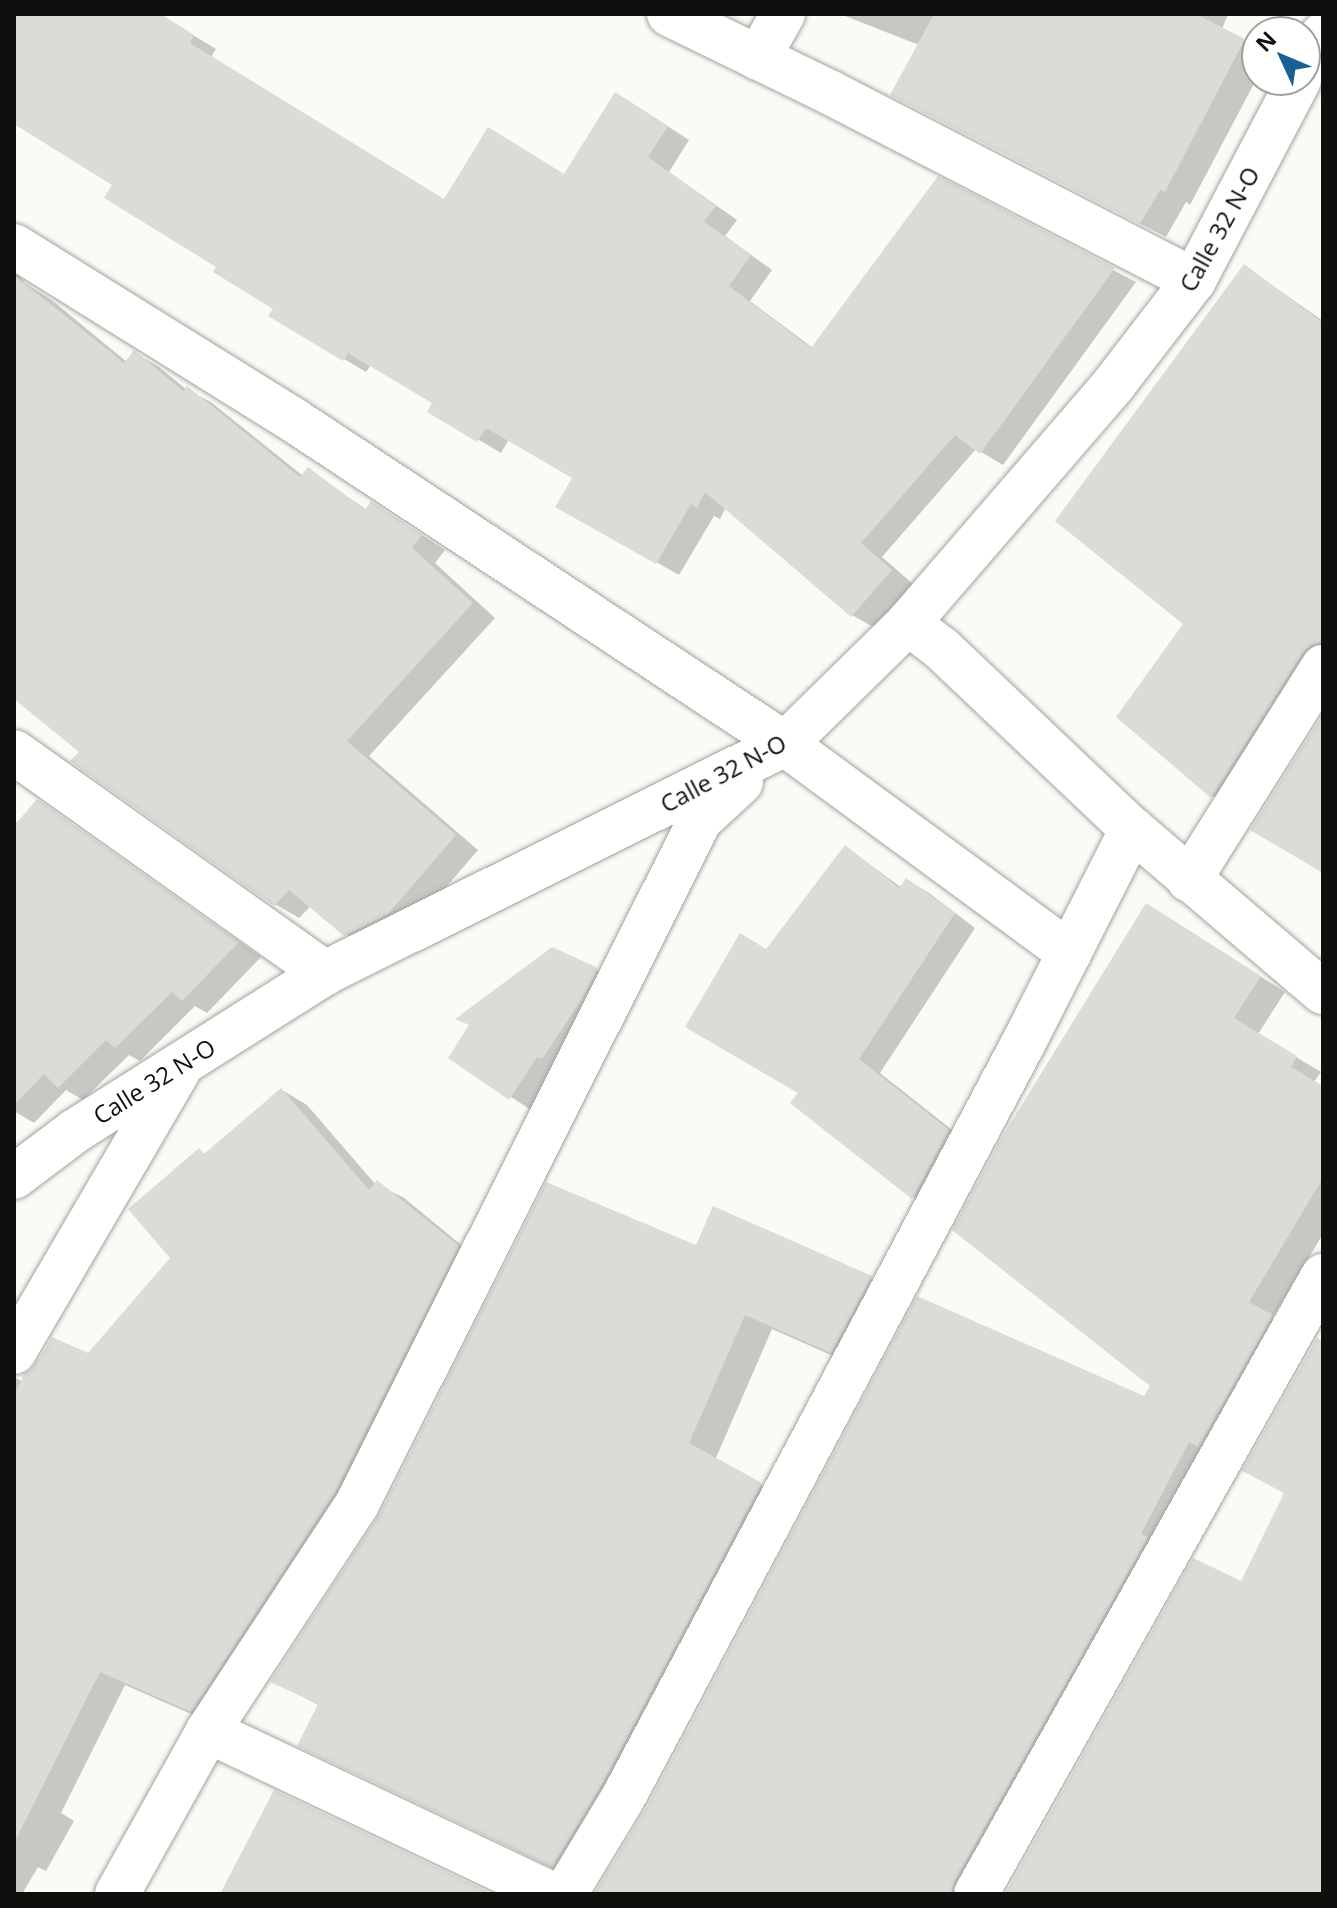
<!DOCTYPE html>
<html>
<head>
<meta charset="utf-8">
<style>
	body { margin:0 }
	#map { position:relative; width:1337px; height:1908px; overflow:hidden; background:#f9fbf5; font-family:"Open Sans",sans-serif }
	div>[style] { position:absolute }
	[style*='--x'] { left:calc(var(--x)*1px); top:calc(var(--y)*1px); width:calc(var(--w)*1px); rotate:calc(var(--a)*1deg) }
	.shadow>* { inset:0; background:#0003 }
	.building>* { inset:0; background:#dadcd6 }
	.roads { filter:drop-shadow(0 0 2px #a2a39e) drop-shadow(0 0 2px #a2a39e) }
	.street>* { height:44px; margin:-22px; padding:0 22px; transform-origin:22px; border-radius:22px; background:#fff }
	span { translate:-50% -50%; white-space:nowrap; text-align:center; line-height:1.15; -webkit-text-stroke:7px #fffffe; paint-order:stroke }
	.street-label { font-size:24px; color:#0f0f0d }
	.frame { position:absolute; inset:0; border:16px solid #0f0f0d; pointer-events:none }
	.north { position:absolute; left:1241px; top:16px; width:80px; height:80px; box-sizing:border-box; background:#fffffe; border:2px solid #9f9f9e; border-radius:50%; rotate:314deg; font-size:22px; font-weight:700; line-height:32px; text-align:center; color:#0f0f0d }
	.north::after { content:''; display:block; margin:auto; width:28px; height:36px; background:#196094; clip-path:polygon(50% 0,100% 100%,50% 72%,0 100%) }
</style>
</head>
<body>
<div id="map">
	<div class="shadow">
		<i style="clip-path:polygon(14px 14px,158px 14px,216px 49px,211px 57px,445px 201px,565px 176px,638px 107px,689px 140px,669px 172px,737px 220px,725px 236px,772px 270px,750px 301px,813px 348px,939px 179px,1136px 282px,1003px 465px,976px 449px,882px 557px,913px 584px,875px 628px,852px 615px,726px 507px,720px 519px,714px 516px,679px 575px,558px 506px,575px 477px,509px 439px,501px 453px,430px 411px,435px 403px,371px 365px,366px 372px,271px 316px,275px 308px,115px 184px,14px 122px)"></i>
		<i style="clip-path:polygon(840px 14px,1228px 14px,1222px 29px,1257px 48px,1257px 78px,1190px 205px,1186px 202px,1166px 237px,917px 108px,919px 45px)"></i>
		<i style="clip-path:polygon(1245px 266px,1323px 321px,1323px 674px,1237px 810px,1212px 796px,1118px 716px,1186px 624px)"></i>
		<i style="clip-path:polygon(14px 269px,25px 283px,53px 301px,127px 362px,135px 353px,159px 367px,187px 390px,211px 402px,303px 476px,308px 470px,367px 510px,396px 518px,445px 550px,435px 563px,495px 618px,369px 756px,478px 850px,412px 927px,369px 948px,345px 934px,311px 906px,299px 918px,275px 904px,14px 696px)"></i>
		<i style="clip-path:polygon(38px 802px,261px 957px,207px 1013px,195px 1006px,140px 1061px,129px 1055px,83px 1100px,66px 1090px,34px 1123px,14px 1111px,14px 825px)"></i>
		<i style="clip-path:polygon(846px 847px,902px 888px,907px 880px,929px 893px,975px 928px,880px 1073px,970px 1144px,935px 1210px,914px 1197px,793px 1102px,801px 1092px,767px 952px)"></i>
		<i style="clip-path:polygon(1172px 920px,1285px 992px,1258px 1034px,1321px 1072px,1314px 1082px,1323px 1088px,1323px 1234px,1273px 1317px,1296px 1331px,980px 1894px,596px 1894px,1144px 1398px,1152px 1385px)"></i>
		<i style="clip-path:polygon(597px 970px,618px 982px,531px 1110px,451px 1058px)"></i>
		<i style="clip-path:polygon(282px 1090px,307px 1105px,376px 1185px,403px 1197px,482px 1262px,216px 1725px,125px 1685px,61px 1813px,74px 1821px,46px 1871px,38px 1867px,22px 1894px,14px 1894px,14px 1361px,16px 1378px,23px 1382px,52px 1340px,88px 1356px,173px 1258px,199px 1151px,206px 1155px)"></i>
		<i style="clip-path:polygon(697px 1248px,871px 1278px,897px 1293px,858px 1367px,772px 1329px,715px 1460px,788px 1500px,580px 1881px,299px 1745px,320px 1706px,273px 1681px)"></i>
	</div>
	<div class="building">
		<i style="clip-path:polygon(14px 14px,161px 14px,194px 35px,190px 43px,444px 199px,488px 127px,564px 174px,615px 92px,668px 126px,648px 157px,716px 206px,704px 222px,751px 255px,729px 286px,811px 348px,938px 176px,1115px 268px,980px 454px,955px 435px,861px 543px,892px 570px,851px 617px,705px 492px,697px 508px,691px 504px,656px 564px,555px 507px,572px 478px,486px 428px,477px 442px,427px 412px,432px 403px,348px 353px,343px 361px,268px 316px,273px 309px,213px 272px,216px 267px,104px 198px,112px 185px,14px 124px)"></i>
		<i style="clip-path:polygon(934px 14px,1196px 14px,1245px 39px,1165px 192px,1160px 190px,1140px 224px,890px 95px)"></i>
		<i style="clip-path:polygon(1244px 264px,1323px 323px,1323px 642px,1311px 645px,1302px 654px,1211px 798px,1116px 717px,1183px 624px,1055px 521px)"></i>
		<i style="clip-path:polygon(14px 275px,124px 363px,134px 350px,183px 391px,187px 386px,300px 477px,308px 467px,365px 510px,371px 501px,422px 535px,412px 548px,473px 603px,347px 741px,456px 835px,388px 914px,344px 936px,289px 890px,274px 906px,70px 761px,79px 752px,14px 699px)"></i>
		<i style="clip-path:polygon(1323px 714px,1323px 873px,1250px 830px)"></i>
		<i style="clip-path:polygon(37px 799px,239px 942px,182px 1001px,172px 992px,115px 1048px,106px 1040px,58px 1088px,44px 1074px,14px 1105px,14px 826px)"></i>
		<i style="clip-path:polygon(845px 845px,899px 888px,906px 878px,955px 913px,859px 1059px,949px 1130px,912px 1199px,790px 1103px,798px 1093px,685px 1027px,740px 933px,766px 949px)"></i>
		<i style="clip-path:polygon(1146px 903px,1261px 976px,1234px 1018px,1297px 1056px,1291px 1067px,1323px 1086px,1323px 1178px,1249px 1302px,1273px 1315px,1198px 1447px,1189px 1442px,1141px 1534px,1148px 1537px,954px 1882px,951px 1894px,594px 1894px,645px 1810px,917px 1296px,1144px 1396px,1150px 1386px,952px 1230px,1002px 1137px)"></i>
		<i style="clip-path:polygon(552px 947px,598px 968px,582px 999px,542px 1059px,537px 1057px,509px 1100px,448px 1058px,469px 1025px,455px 1019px)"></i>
		<i style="clip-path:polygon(281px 1088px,369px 1190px,377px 1180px,459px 1246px,335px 1492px,191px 1712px,100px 1672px,14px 1843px,14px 1396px,24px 1374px,36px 1365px,52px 1337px,88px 1353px,170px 1258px,128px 1209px,199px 1148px,204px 1154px)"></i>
		<i style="clip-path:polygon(546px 1182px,696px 1245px,713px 1206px,872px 1276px,831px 1353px,745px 1315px,689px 1443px,762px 1483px,601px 1786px,552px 1867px,297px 1746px,318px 1704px,270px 1682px,379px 1515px)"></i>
		<i style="clip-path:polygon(1317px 1338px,1323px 1341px,1323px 1894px,1005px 1894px,1193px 1558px,1241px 1581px,1284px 1493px,1242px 1471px)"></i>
		<i style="clip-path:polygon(274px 1790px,493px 1894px,220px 1894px)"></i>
	</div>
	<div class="roads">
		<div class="street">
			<i style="--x:669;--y:14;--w:180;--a:26"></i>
			<i style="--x:831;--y:93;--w:408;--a:27.3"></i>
			<i style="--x:758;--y:58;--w:51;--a:-60.4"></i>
			<i style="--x:1305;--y:68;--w:38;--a:-62"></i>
			<i style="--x:14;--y:246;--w:331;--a:31.9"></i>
			<i style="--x:295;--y:421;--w:587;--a:33.39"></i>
			<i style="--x:785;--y:744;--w:353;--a:36.3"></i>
			<i style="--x:908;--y:623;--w:43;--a:37.4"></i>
			<i style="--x:942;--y:649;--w:262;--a:43.5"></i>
			<i style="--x:1132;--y:829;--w:251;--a:40.5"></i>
			<i style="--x:14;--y:752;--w:382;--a:35.4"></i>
			<i style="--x:1189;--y:880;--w:252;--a:-57.8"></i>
			<i style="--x:14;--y:1177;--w:76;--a:-37"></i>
			<i style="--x:75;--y:1131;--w:296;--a:-32.3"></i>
			<i style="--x:325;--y:973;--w:514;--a:-26.47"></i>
			<i style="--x:785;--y:744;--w:173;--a:-44.5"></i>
			<i style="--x:908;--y:623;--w:316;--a:-49.2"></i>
			<i style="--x:1114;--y:384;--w:131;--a:-52.4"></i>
			<i style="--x:1194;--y:280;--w:226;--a:-62.3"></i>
			<i style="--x:14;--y:1352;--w:325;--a:-59.7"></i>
			<i style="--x:208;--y:1731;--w:380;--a:25.4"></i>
			<i style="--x:117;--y:1894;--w:187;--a:-60.8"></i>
			<i style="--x:208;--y:1731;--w:272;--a:-56.7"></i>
			<i style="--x:357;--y:1504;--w:765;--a:-63.37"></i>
			<i style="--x:700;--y:820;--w:56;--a:-42.8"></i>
			<i style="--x:565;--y:1894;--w:112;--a:-58.9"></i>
			<i style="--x:623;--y:1798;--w:856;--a:-62.06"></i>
			<i style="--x:1024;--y:1042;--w:239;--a:-63.1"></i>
			<i style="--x:976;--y:1894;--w:709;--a:-60.69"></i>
		</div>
	</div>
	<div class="street-label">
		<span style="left:1219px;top:229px;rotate:-61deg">Calle 32 N-O</span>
		<span style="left:723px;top:773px;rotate:-28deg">Calle 32 N-O</span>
		<span style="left:154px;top:1081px;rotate:-32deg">Calle 32 N-O</span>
	</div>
	<div class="frame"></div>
	<div class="north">N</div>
</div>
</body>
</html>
